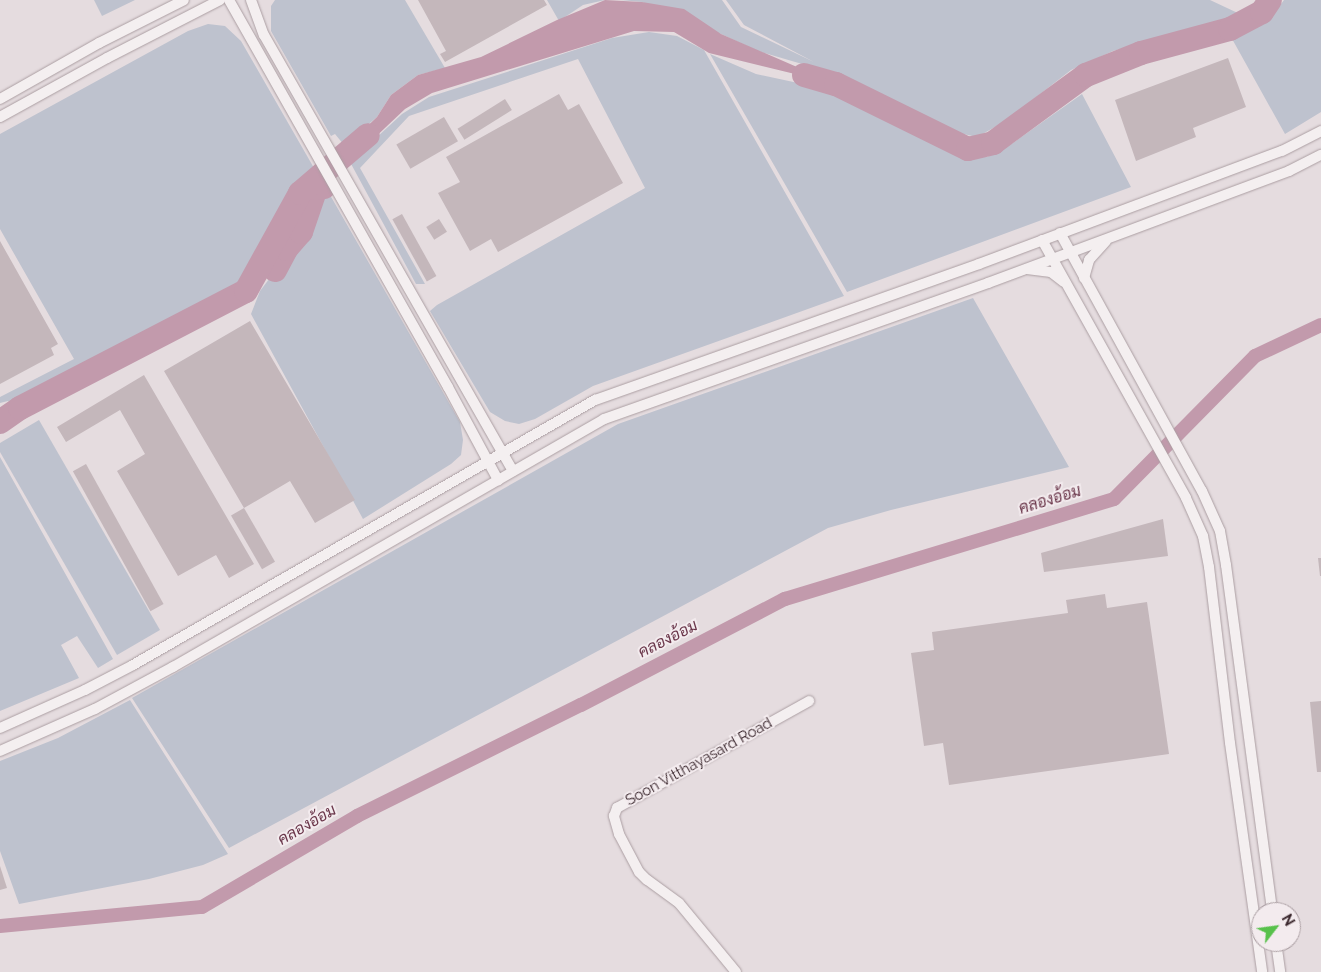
<!DOCTYPE html>
<html>
<head>
<meta charset="utf-8">
<style>
	body { margin:0 }
	#map { position:relative; width:1321px; height:972px; overflow:hidden; background:#e5dcdf; font-family:Raleway,Sarabun,sans-serif }
	div>[style] { position:absolute }
	[style*='--x'] { left:calc(var(--x)*1px); top:calc(var(--y)*1px); width:calc(var(--w)*1px); rotate:calc(var(--a)*1deg) }
	.green>* { inset:0; background:#bec2ce }
	.water>* { inset:0; background:#c29aac }
	.canal>* { height:14px; margin:-7px; padding:0 7px; transform-origin:7px; border-radius:7px; background:#c29aac }
	.river>* { height:24px; margin:-12px; padding:0 12px; transform-origin:12px; border-radius:12px; background:#c29aac }
	.building>* { inset:0; background:#c4b7bb; transform-origin:0 0 }
	.roads { filter:drop-shadow(0 0 1px #ab9ea2) drop-shadow(0 0 1px #ab9ea2) }
	.street>* { height:10px; margin:-5px; padding:0 5px; transform-origin:5px; border-radius:5px; background:#f4eff0 }
	span { translate:-50% -50%; white-space:nowrap; text-align:center; line-height:1.15; -webkit-text-stroke:4px #f3ebee; paint-order:stroke }
	.street-label { font-size:15px; color:#3a272d }
	.water-label { font-size:16px; color:#6a364a; font-style:italic }
	.north { position:absolute; left:1251px; top:902px; width:50px; height:50px; box-sizing:border-box; background:#f3ebee; border:1px solid #a99da1; border-radius:50%; rotate:60deg; font-size:14px; font-weight:700; line-height:20px; text-align:center; color:#3a272d }
	.north::after { content:''; display:block; margin:auto; width:18px; height:22px; background:#57c14b; clip-path:polygon(50% 0,100% 100%,50% 72%,0 100%) }
</style>
</head>
<body>
<div id="map">
	<div class="green">
		<i style="clip-path:polygon(94px 0,135px 0,102px 16px)"></i>
		<i style="clip-path:polygon(275px 0,405px 0,445px 68px,418px 75px,391px 95px,377px 117px,344px 145px,335px 134px,331px 136px,271px 31px,271px 6px)"></i>
		<i style="clip-path:polygon(547px 0,605px 0,583px 5px,559px 21px)"></i>
		<i style="clip-path:polygon(621px 0,722px 0,741px 27px,814px 62px,744px 25px,726px 0,1210px 0,1242px 15px,1113px 51px,1071px 70px,1004px 122px,977px 137px,959px 133px,843px 76px,758px 51px,721px 34px,642px 2px)"></i>
		<i style="clip-path:polygon(1284px 0,1321px 0,1321px 112px,1285px 134px,1231px 37px,1273px 15px)"></i>
		<i style="clip-path:polygon(208px 24px,225px 26px,241px 41px,314px 168px,305px 178px,296px 182px,244px 284px,20px 408px,8px 401px,0 403px,0 397px,74px 359px,0 229px,0 134px,188px 31px)"></i>
		<i style="clip-path:polygon(649px 32px,677px 36px,704px 50px,844px 296px,593px 386px,535px 419px,519px 424px,505px 421px,490px 412px,430px 311px,437px 305px,645px 188px,578px 59px,409px 116px,360px 168px,425px 284px,416px 284px,350px 162px,402px 114px,429px 97px,612px 38px)"></i>
		<i style="clip-path:polygon(710px 54px,756px 74px,840px 92px,955px 155px,987px 157px,1013px 143px,1082px 94px,1131px 187px,847px 292px)"></i>
		<i style="clip-path:polygon(326px 188px,460px 422px,463px 440px,461px 455px,451px 464px,363px 519px,251px 314px,260px 291px,276px 270px,286px 249px,301px 232px,315px 190px)"></i>
		<i style="clip-path:polygon(973px 298px,1069px 467px,891px 510px,828px 528px,229px 848px,132px 698px,618px 424px)"></i>
		<i style="clip-path:polygon(39px 420px,160px 630px,117px 655px,0 452px,0 443px)"></i>
		<i style="clip-path:polygon(0 457px,113px 659px,98px 668px,77px 636px,61px 645px,79px 678px,0 711px)"></i>
		<i style="clip-path:polygon(130px 700px,228px 854px,203px 865px,149px 879px,19px 904px,0 851px,0 761px,58px 738px)"></i>
	</div>
	<div class="water">
		<i style="clip-path:polygon(605px 0,642px 2px,684px 9px,721px 34px,836px 84px,709px 53px,674px 32px,634px 31px,432px 93px,405px 109px,348px 163px,339px 146px,358px 135px,377px 117px,391px 95px,418px 75px,481px 57px,557px 20px)"></i>
	</div>
	<div class="canal">
		<i style="--x:0;--y:926;--w:203;--a:-5.4"></i>
		<i style="--x:202;--y:907;--w:180;--a:-30.4"></i>
		<i style="--x:357;--y:816;--w:250;--a:-26.4"></i>
		<i style="--x:581;--y:705;--w:230;--a:-27.5"></i>
		<i style="--x:785;--y:599;--w:344;--a:-16.9"></i>
		<i style="--x:1114;--y:499;--w:201;--a:-45.4"></i>
		<i style="--x:1255;--y:356;--w:73;--a:-25.2"></i>
	</div>
	<div class="river">
		<i style="--x:804;--y:75;--w:33;--a:16"></i>
		<i style="--x:836;--y:84;--w:147;--a:26.2"></i>
		<i style="--x:968;--y:149;--w:26;--a:-13"></i>
		<i style="--x:993;--y:143;--w:115;--a:-36.2"></i>
		<i style="--x:1086;--y:75;--w:59;--a:-21.8"></i>
		<i style="--x:1141;--y:53;--w:92;--a:-15.1"></i>
		<i style="--x:1230;--y:29;--w:36;--a:-28"></i>
		<i style="--x:1262;--y:12;--w:14;--a:-56"></i>
		<i style="--x:275;--y:270;--w:24;--a:-62"></i>
		<i style="--x:286;--y:249;--w:23;--a:-49"></i>
		<i style="--x:301;--y:232;--w:46;--a:-71.2"></i>
		<i style="--x:316;--y:188;--w:8;--a:-7"></i>
		<i style="--x:0;--y:422;--w:24;--a:-35"></i>
		<i style="--x:20;--y:408;--w:254;--a:-27.4"></i>
		<i style="--x:246;--y:291;--w:112;--a:-61.1"></i>
		<i style="--x:300;--y:193;--w:89;--a:-40.5"></i>
	</div>
	<div class="building">
		<i style="clip-path:polygon(418px 0,544px 0,547px 5px,445px 62px,440px 54px,446px 51px)"></i>
		<i style="clip-path:polygon(1228px 58px,1246px 107px,1193px 128px,1196px 137px,1136px 161px,1115px 100px)"></i>
		<i style="clip-path:polygon(559px 94px,568px 110px,579px 104px,623px 183px,498px 252px,491px 239px,470px 251px,438px 193px,460px 182px,446px 157px)"></i>
		<i style="left:505px;top:99px;width:13px;height:56px;rotate:58deg"></i>
		<i style="left:444px;top:117px;width:28px;height:55px;rotate:60deg"></i>
		<i style="left:402px;top:214px;width:71px;height:11px;rotate:61deg"></i>
		<i style="left:439px;top:219px;width:15px;height:15px;rotate:58deg"></i>
		<i style="clip-path:polygon(0 241px,58px 344px,51px 348px,54px 355px,0 384px)"></i>
		<i style="clip-path:polygon(250px 321px,355px 500px,315px 523px,290px 481px,244px 508px,164px 371px)"></i>
		<i style="clip-path:polygon(144px 375px,254px 564px,229px 578px,216px 555px,178px 576px,117px 471px,145px 454px,120px 410px,66px 442px,57px 427px)"></i>
		<i style="left:86px;top:464px;width:160px;height:15px;rotate:61deg"></i>
		<i style="left:244px;top:508px;width:62px;height:15px;rotate:60deg"></i>
		<i style="clip-path:polygon(1163px 519px,1168px 556px,1044px 572px,1041px 553px)"></i>
		<i style="clip-path:polygon(1318px 558px,1321px 558px,1321px 576px,1320px 576px)"></i>
		<i style="clip-path:polygon(1105px 594px,1107px 608px,1147px 602px,1169px 754px,949px 785px,943px 743px,924px 746px,911px 653px,934px 650px,932px 632px,1068px 613px,1066px 600px)"></i>
		<i style="clip-path:polygon(1321px 701px,1321px 772px,1317px 772px,1310px 702px)"></i>
		<i style="clip-path:polygon(0 866px,7px 888px,0 890px)"></i>
	</div>
	<div class="roads">
		<div class="street">
			<i style="--x:229;--y:0;--w:445;--a:60.5"></i>
			<i style="--x:448;--y:387;--w:106;--a:61.7"></i>
			<i style="--x:251;--y:0;--w:37;--a:70"></i>
			<i style="--x:264;--y:35;--w:502;--a:60.27"></i>
			<i style="--x:0;--y:99;--w:114;--a:-29.5"></i>
			<i style="--x:99;--y:43;--w:95;--a:-26.8"></i>
			<i style="--x:0;--y:117;--w:122;--a:-28.9"></i>
			<i style="--x:107;--y:58;--w:127;--a:-27.2"></i>
			<i style="--x:1060;--y:233;--w:294;--a:61.2"></i>
			<i style="--x:1202;--y:491;--w:44;--a:65.8"></i>
			<i style="--x:1220;--y:531;--w:35;--a:80"></i>
			<i style="--x:1226;--y:565;--w:350;--a:82.4"></i>
			<i style="--x:1042;--y:240;--w:295;--a:60.8"></i>
			<i style="--x:1186;--y:498;--w:42;--a:65.9"></i>
			<i style="--x:1203;--y:536;--w:32;--a:79"></i>
			<i style="--x:1209;--y:567;--w:177;--a:83.2"></i>
			<i style="--x:1230;--y:743;--w:231;--a:82"></i>
			<i style="--x:1027;--y:269;--w:24;--a:7"></i>
			<i style="--x:1051;--y:272;--w:16;--a:38"></i>
			<i style="--x:1084;--y:278;--w:19;--a:-74"></i>
			<i style="--x:1089;--y:260;--w:25;--a:-48"></i>
			<i style="--x:0;--y:728;--w:93;--a:-24.1"></i>
			<i style="--x:85;--y:690;--w:54;--a:-27.5"></i>
			<i style="--x:133;--y:665;--w:533;--a:-29.84"></i>
			<i style="--x:595;--y:400;--w:407;--a:-19.5"></i>
			<i style="--x:979;--y:264;--w:323;--a:-20.5"></i>
			<i style="--x:1282;--y:151;--w:44;--a:-27.1"></i>
			<i style="--x:0;--y:751;--w:104;--a:-23.9"></i>
			<i style="--x:95;--y:709;--w:89;--a:-28.3"></i>
			<i style="--x:173;--y:667;--w:497;--a:-29.9"></i>
			<i style="--x:604;--y:419;--w:407;--a:-19.5"></i>
			<i style="--x:988;--y:283;--w:321;--a:-20.4"></i>
			<i style="--x:1289;--y:171;--w:36;--a:-27"></i>
			<i style="--x:1276;--y:942;--w:30;--a:82"></i>
			<i style="--x:736;--y:972;--w:89;--a:-129.6"></i>
			<i style="--x:679;--y:903;--w:39;--a:-144"></i>
			<i style="--x:647;--y:880;--w:11;--a:-135"></i>
			<i style="--x:639;--y:872;--w:43;--a:-117.8"></i>
			<i style="--x:619;--y:834;--w:19;--a:-106"></i>
			<i style="--x:614;--y:816;--w:9;--a:-69"></i>
			<i style="--x:617;--y:808;--w:220;--a:-29.1"></i>
		</div>
	</div>
	<div class="street-label">
		<span style="left:699px;top:762px;rotate:-29deg">Soon Vitthayasard Road</span>
	</div>
	<div class="water-label">
		<span style="left:1050px;top:500px;rotate:-17deg">คลองอ้อม</span>
		<span style="left:668px;top:639px;rotate:-27deg">คลองอ้อม</span>
		<span style="left:307px;top:825px;rotate:-30deg">คลองอ้อม</span>
	</div>
	<div class="north">N</div>
</div>
</body>
</html>
